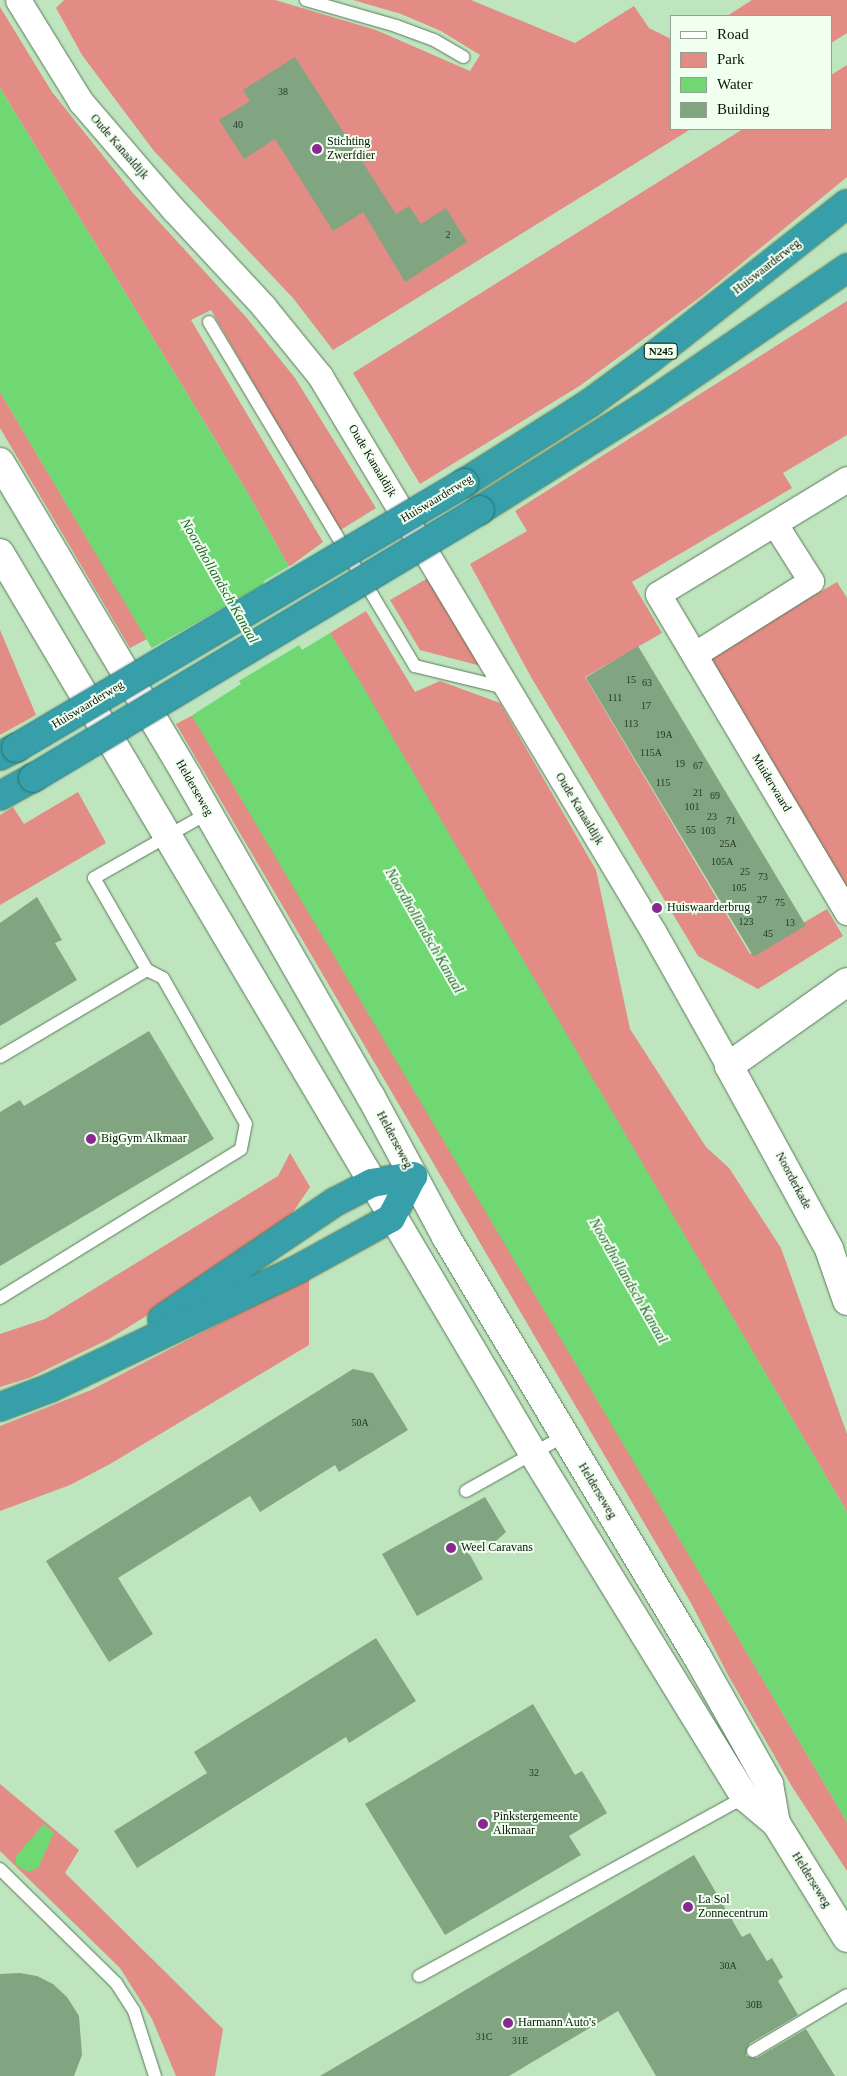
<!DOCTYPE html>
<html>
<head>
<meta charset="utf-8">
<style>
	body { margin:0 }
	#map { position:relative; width:847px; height:2076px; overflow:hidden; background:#bfe5bf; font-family:"Times New Roman",serif }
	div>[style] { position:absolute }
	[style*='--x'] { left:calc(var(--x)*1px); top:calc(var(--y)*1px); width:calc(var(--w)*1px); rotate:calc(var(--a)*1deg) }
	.green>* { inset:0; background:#e38b85 }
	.water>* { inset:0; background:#6fd873 }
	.pier>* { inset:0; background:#bfe5bf }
	.building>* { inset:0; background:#82a581; transform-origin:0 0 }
	.roads { filter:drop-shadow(0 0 1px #577957) drop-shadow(0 0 1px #577957) }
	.lane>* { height:12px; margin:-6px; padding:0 6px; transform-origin:6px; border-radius:6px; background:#fff }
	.street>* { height:25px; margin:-12.5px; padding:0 12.5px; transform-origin:12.5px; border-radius:12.5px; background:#fff }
	.secondary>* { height:28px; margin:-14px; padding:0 14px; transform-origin:14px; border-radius:14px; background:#fff }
	.highway>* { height:28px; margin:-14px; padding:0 14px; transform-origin:14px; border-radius:14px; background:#369fa9 }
	.bridges { filter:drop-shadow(0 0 1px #266f71) drop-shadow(0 0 1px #266f71) }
	.highway-bridge>* { height:28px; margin:-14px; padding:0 14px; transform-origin:14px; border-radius:14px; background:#369fa9 }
	.dots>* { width:14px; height:14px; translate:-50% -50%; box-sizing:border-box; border:2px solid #f0ffef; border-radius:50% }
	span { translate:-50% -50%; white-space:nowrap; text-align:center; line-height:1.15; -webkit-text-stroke:4px #f0ffef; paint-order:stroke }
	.number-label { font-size:10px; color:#263926 }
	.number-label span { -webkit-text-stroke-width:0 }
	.shield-label span { padding:1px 4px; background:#f0ffef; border:1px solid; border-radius:4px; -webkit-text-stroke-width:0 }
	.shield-label { font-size:11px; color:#081508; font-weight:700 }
	.poi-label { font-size:12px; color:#081508 }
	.left { translate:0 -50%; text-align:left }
	.street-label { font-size:12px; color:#081508 }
	.water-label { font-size:14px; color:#226828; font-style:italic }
	.legend { position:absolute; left:670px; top:15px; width:162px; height:115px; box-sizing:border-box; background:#f0ffef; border:1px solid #93a193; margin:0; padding:6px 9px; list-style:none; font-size:15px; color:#081508 }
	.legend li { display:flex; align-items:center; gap:10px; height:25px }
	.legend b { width:25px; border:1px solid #93a193 }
</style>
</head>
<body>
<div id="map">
	<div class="green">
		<i style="clip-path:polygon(64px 0,275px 0,376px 30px,470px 71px,480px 55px,441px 31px,401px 14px,353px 0,471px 0,575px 43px,634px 6px,649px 28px,671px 39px,671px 129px,691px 129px,333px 350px,293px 298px,154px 151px,82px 55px,56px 8px)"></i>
		<i style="clip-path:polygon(752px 0,847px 0,847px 33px,831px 43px,831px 16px,727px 16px)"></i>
		<i style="clip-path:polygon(0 7px,52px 92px,132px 192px,246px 317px,295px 378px,376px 508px,339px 531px,211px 310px,191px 320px,323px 542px,289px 567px,246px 490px,0 88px)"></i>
		<i style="clip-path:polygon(847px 65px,847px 177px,703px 295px,581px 385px,420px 484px,353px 373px,743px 129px,831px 129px,831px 75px)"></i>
		<i style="clip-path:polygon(847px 301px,847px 435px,783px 473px,792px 488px,632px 582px,662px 633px,585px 677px,750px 954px,827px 909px,843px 936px,758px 989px,698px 956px,531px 677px,470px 564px,527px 531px,515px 511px)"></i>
		<i style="clip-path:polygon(0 392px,147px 639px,130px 648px,0 428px)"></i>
		<i style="clip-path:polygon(428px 578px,481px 666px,420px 650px,390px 600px)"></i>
		<i style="clip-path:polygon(837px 582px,847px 598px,847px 894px,708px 658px)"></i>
		<i style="clip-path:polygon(366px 611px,415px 692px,440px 681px,500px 703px,596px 870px,630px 1029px,706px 1147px,729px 1168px,781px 1248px,847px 1434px,847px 1512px,330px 633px)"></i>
		<i style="clip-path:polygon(0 630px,36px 715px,0 735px)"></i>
		<i style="clip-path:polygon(193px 715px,847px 1822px,847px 1871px,791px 1785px,728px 1675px,691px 1603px,176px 724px)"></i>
		<i style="clip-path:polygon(78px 792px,106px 843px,0 905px,0 815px,13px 807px,24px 824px)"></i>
		<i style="clip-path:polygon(290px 1153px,310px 1187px,289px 1218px,182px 1294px,109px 1339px,29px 1378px,0 1387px,0 1334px,45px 1319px,278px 1176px)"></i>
		<i style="clip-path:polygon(309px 1277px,309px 1345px,110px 1464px,70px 1485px,0 1511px,0 1426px,91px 1390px)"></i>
		<i style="clip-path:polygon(0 1784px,79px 1850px,65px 1873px,223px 2029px,215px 2076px,176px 2076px,152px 2019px,120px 1968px,0 1851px)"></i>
	</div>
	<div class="water">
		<i style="clip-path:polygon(0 88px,246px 490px,289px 567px,263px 582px,302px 650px,330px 633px,352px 668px,847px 1512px,847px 1822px,0 392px)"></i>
		<i style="clip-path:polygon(44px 1824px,54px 1833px,38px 1868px,28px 1872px,16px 1865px,16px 1856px)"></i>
	</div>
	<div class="pier">
		<i style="clip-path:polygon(291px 565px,290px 569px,266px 583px,301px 644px,239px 681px,241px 684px,191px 716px,150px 649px,266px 583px,264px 581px)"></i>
	</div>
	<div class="building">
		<i style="clip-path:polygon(295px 57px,396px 214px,409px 206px,421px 224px,446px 208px,467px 242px,405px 282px,363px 212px,333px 231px,275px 139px,244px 159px,219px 120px,250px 101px,243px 90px)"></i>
		<i style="left:638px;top:646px;width:326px;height:61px;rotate:59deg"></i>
		<i style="clip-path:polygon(37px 897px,62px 940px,55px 943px,77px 980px,0 1026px,0 923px)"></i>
		<i style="clip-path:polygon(149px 1031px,214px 1139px,0 1266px,0 1112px,20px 1100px,24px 1106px)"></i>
		<i style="clip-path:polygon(353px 1369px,373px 1373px,408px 1430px,339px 1472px,335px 1465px,260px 1512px,250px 1496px,118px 1578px,153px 1634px,109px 1662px,46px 1561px)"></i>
		<i style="clip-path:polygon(485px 1497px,506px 1532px,496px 1541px,462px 1540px,483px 1579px,417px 1616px,382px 1554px)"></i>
		<i style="clip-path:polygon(376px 1638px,416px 1701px,349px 1743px,346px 1737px,137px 1868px,114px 1831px,207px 1773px,194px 1752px)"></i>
		<i style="clip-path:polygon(533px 1704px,575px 1775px,582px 1771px,607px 1813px,569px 1836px,581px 1855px,445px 1935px,365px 1804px)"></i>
		<i style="clip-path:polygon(694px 1855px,742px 1937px,750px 1933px,767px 1961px,772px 1958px,783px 1977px,778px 1981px,798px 2015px,749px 2044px,746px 2056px,757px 2058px,806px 2029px,835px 2076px,656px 2076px,618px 2011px,509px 2076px,320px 2076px)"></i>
		<i style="clip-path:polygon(20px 1973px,37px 1976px,53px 1984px,67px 1997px,79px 2016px,82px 2055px,74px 2076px,0 2076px,0 1974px)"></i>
	</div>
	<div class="roads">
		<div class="lane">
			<i style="--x:306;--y:0;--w:94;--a:16.1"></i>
			<i style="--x:396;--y:26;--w:40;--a:20.2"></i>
			<i style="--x:434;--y:40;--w:34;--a:30"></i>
			<i style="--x:209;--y:322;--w:401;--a:59.1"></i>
			<i style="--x:415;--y:666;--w:93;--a:13.7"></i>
			<i style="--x:0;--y:1057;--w:171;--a:-30.6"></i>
			<i style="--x:0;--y:1298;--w:283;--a:-31.7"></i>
			<i style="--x:241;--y:1149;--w:25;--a:-79"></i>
			<i style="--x:246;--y:1124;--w:168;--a:-119.6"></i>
			<i style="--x:163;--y:978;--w:18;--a:-153"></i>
			<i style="--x:147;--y:970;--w:106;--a:-119.9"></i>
			<i style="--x:94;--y:878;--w:131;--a:-29.7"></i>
			<i style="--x:466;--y:1491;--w:112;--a:-29.3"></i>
			<i style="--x:0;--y:1869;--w:163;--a:44.5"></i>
			<i style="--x:116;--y:1983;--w:33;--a:57"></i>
			<i style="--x:134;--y:2011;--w:68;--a:72.1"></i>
			<i style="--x:419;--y:1976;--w:374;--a:-28.8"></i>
			<i style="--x:753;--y:2051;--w:109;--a:-30.8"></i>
		</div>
		<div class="street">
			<i style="--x:18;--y:0;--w:120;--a:58.3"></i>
			<i style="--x:81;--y:102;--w:143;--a:49.3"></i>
			<i style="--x:174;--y:210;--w:132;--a:47.1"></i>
			<i style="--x:264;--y:307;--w:89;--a:50.9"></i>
			<i style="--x:320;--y:376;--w:647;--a:59.04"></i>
			<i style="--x:653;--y:931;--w:155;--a:60.6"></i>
			<i style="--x:847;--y:479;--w:221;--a:148.7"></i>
			<i style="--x:658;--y:594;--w:370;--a:59.3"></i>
			<i style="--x:695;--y:654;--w:137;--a:-32.2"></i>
			<i style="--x:811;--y:581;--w:67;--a:-122.3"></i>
		</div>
		<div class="secondary">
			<i style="--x:0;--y:462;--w:365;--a:59.2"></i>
			<i style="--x:187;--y:776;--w:370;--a:60.2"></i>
			<i style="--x:371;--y:1097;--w:159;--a:61.8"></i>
			<i style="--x:446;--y:1237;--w:491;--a:59.1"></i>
			<i style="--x:698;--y:1658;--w:145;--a:60.6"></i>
			<i style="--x:769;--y:1784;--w:40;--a:80"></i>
			<i style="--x:0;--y:553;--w:1046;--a:59.37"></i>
			<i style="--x:533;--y:1453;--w:404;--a:58.4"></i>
			<i style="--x:745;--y:1797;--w:40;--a:40"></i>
			<i style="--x:776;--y:1823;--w:135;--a:58.3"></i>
			<i style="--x:847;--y:982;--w:145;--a:144.6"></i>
			<i style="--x:729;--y:1066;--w:209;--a:61.3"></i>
			<i style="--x:829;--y:1249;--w:55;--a:70.9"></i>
		</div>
		<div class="highway">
			<i style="--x:464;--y:483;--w:149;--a:-32.4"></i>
			<i style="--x:590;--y:403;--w:76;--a:-36.4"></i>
			<i style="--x:651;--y:358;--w:249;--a:-38.2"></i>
			<i style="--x:480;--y:510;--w:208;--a:-32.2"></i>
			<i style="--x:656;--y:399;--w:232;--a:-34.4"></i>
			<i style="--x:0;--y:756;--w:18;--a:-27"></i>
			<i style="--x:0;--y:796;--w:38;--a:-29"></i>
			<i style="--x:162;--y:1319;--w:209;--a:-34.1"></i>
			<i style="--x:335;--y:1202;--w:42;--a:-27.2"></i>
			<i style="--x:372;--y:1183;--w:42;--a:-9.7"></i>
			<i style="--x:0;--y:1407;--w:53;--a:-20.8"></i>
			<i style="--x:50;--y:1388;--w:277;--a:-25.6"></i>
			<i style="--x:300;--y:1268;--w:104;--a:-28.8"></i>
			<i style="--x:391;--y:1218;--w:47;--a:-62.4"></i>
		</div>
	</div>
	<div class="bridges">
		<div class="highway-bridge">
			<i style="--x:16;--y:748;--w:521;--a:-30.61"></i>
			<i style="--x:33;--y:778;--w:521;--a:-30.94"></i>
		</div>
	</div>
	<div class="dots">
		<i style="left:317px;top:149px;background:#892891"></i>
		<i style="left:657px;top:908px;background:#892891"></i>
		<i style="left:91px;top:1139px;background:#892891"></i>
		<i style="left:451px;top:1548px;background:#892891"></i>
		<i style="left:483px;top:1824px;background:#892891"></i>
		<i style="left:688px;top:1907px;background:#892891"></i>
		<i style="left:508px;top:2023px;background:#892891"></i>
	</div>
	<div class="number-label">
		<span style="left:283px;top:92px">38</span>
		<span style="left:238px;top:125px">40</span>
		<span style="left:448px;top:235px">2</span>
		<span style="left:631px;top:680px">15</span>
		<span style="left:647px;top:683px">63</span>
		<span style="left:615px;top:698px">111</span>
		<span style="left:646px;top:706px">17</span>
		<span style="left:631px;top:724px">113</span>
		<span style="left:664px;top:735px">19A</span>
		<span style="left:651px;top:753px">115A</span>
		<span style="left:680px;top:764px">19</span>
		<span style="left:698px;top:766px">67</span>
		<span style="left:663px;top:783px">115</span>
		<span style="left:698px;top:793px">21</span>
		<span style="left:715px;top:796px">69</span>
		<span style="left:692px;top:807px">101</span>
		<span style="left:712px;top:817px">23</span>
		<span style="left:731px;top:821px">71</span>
		<span style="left:691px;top:830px">55</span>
		<span style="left:708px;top:831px">103</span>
		<span style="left:728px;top:844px">25A</span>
		<span style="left:722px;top:862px">105A</span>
		<span style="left:745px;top:872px">25</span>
		<span style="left:763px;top:877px">73</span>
		<span style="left:739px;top:888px">105</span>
		<span style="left:762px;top:900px">27</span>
		<span style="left:780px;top:903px">75</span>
		<span style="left:746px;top:922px">123</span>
		<span style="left:790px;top:923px">13</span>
		<span style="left:768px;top:934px">45</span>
		<span style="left:360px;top:1423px">50A</span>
		<span style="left:534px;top:1773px">32</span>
		<span style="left:728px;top:1966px">30A</span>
		<span style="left:754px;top:2005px">30B</span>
		<span style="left:484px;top:2037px">31C</span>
		<span style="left:520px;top:2041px">31E</span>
	</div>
	<div class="shield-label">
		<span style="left:661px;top:351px">N245</span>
	</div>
	<div class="poi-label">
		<span class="left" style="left:327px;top:149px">Stichting<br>Zwerfdier</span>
		<span class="left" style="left:667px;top:908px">Huiswaarderbrug</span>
		<span class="left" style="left:101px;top:1139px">BigGym Alkmaar</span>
		<span class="left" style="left:461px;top:1548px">Weel Caravans</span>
		<span class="left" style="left:493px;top:1824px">Pinkstergemeente<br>Alkmaar</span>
		<span class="left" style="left:698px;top:1907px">La Sol<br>Zonnecentrum</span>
		<span class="left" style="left:518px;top:2023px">Harmann Auto's</span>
	</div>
	<div class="street-label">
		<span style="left:119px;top:147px;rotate:49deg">Oude Kanaaldijk</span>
		<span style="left:767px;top:267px;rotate:-38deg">Huiswaarderweg</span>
		<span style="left:372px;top:461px;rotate:59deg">Oude Kanaaldijk</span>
		<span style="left:437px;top:499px;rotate:-31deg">Huiswaarderweg</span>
		<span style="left:88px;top:705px;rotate:-31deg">Huiswaarderweg</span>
		<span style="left:771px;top:783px;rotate:59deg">Muiderwaard</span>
		<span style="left:194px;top:788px;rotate:60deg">Helderseweg</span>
		<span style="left:579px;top:809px;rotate:59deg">Oude Kanaaldijk</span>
		<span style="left:394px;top:1140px;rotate:62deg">Helderseweg</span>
		<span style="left:793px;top:1181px;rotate:62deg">Noorderkade</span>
		<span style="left:597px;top:1491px;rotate:59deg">Helderseweg</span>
		<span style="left:811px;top:1880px;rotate:58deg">Helderseweg</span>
	</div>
	<div class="water-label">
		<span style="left:219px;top:581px;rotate:60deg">Noordhollandsch Kanaal</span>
		<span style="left:424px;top:931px;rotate:60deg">Noordhollandsch Kanaal</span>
		<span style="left:628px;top:1281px;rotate:60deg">Noordhollandsch Kanaal</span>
	</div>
	<ul class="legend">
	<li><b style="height:6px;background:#fff"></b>Road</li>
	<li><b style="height:14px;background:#e38b85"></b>Park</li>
	<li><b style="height:14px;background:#6fd873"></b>Water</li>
	<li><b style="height:14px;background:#82a581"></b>Building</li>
	</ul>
</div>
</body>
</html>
